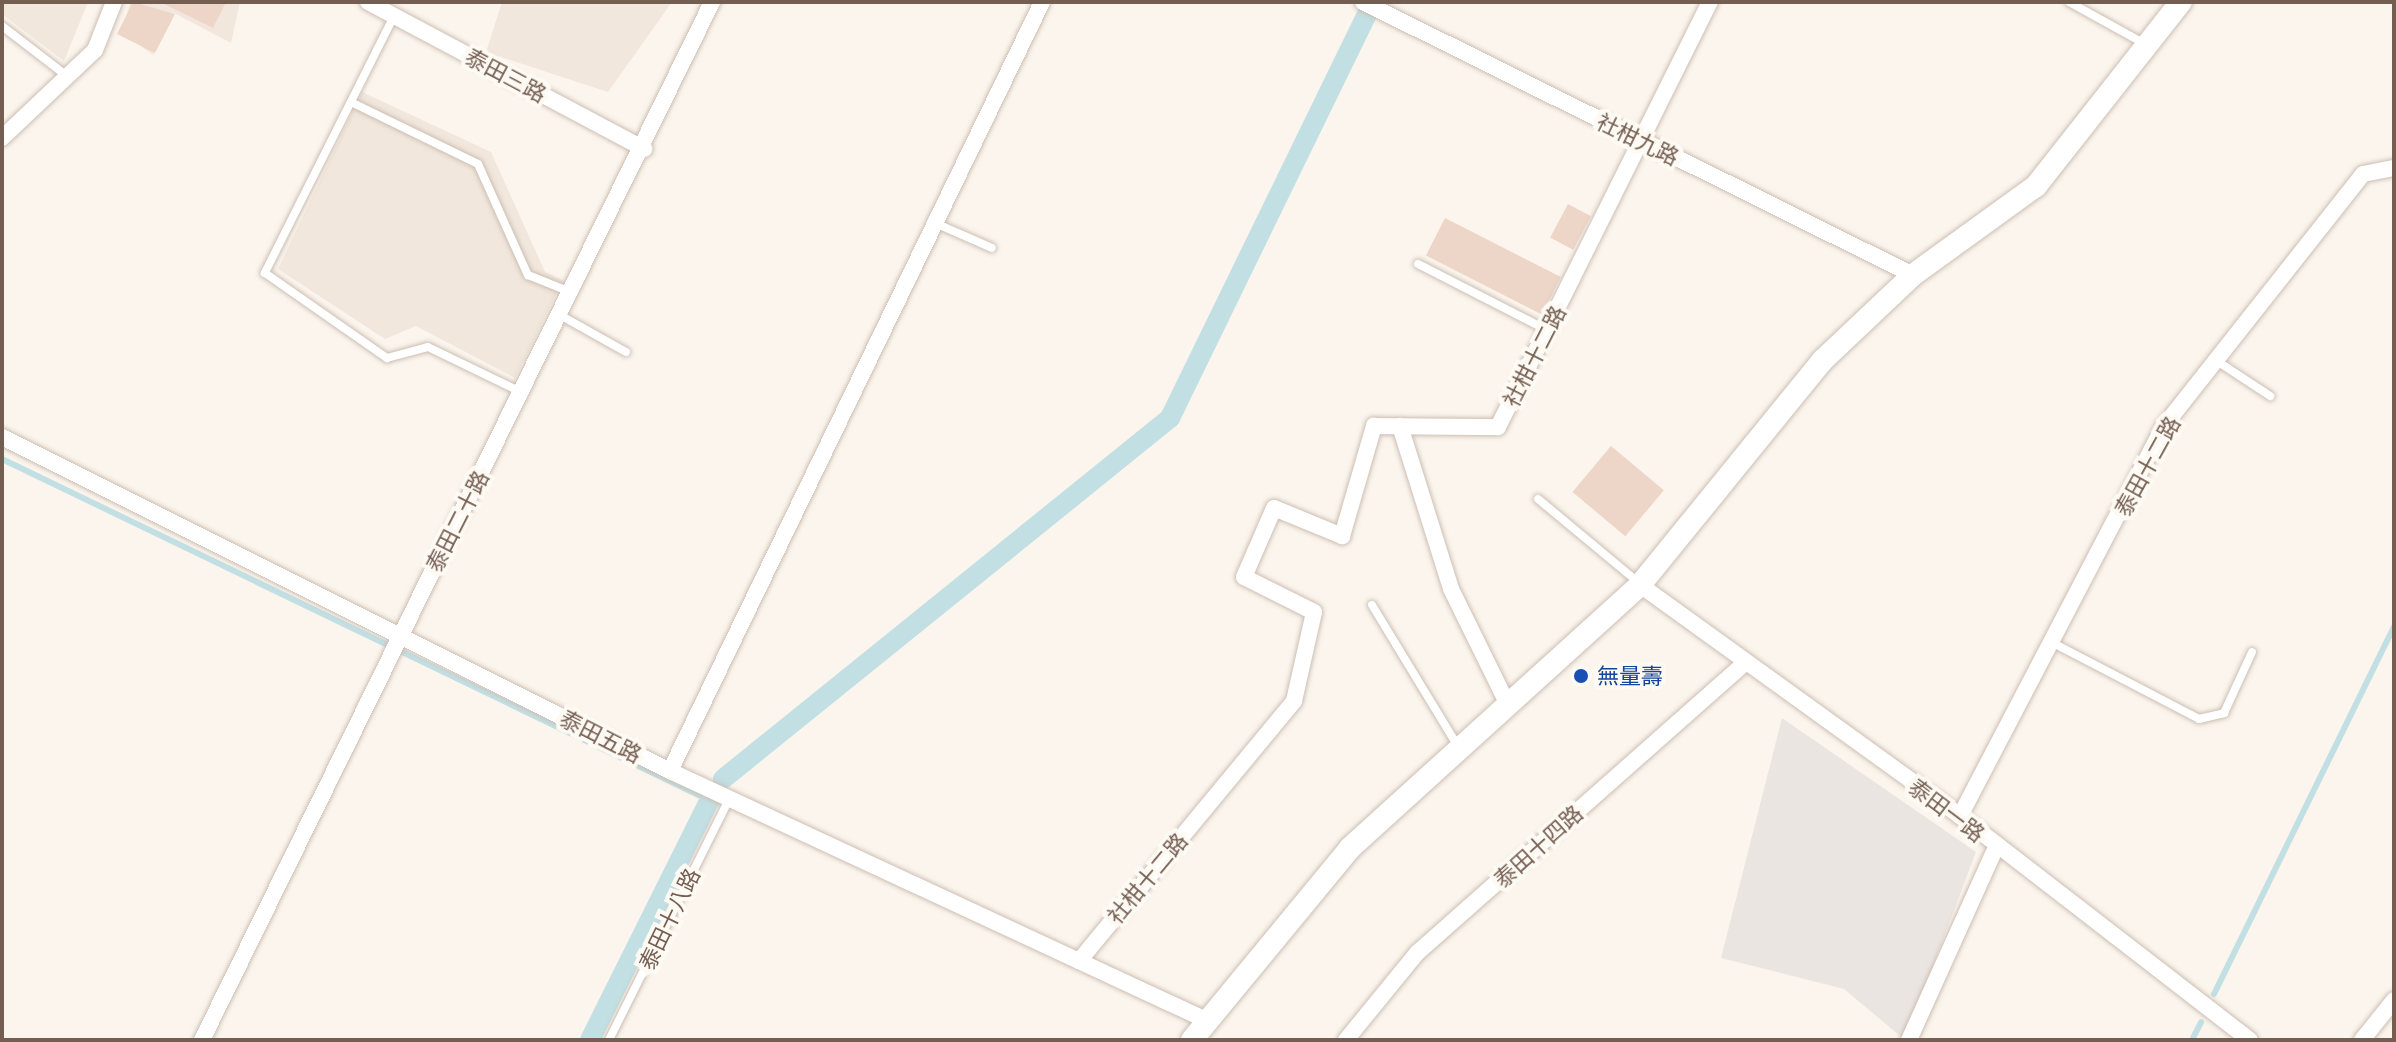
<!DOCTYPE html>
<html>
<head>
<meta charset="utf-8">
<style>
	body { margin:0 }
	#map { position:relative; width:2396px; height:1042px; overflow:hidden; background:#fbf5ed; font-family:"Golos Text","Noto Sans TC",sans-serif }
	div>[style] { position:absolute }
	[style*='--x'] { left:calc(var(--x)*1px); top:calc(var(--y)*1px); width:calc(var(--w)*1px); rotate:calc(var(--a)*1deg) }
	.residential>* { inset:0; background:#f2e7dc }
	.industrial>* { inset:0; background:#ebe5e1 }
	.stream>* { height:6px; margin:-3px; padding:0 3px; transform-origin:3px; border-radius:3px; background:#c2dfe3 }
	.canal>* { height:20px; margin:-10px; padding:0 10px; transform-origin:10px; border-radius:10px; background:#c2dfe3 }
	.building>* { inset:0; background:#edd6c7; transform-origin:0 0 }
	.roads { filter:drop-shadow(0 0 2px #ccbeb3) drop-shadow(0 0 2px #ccbeb3) }
	.lane>* { height:8px; margin:-4px; padding:0 4px; transform-origin:4px; border-radius:4px; background:#fff }
	.street>* { height:16px; margin:-8px; padding:0 8px; transform-origin:8px; border-radius:8px; background:#fff }
	.secondary>* { height:22px; margin:-11px; padding:0 11px; transform-origin:11px; border-radius:11px; background:#fff }
	.dots>* { width:22px; height:22px; translate:-50% -50%; box-sizing:border-box; border:4px solid #fdf9f3; border-radius:50% }
	span { translate:-50% -50%; white-space:nowrap; text-align:center; line-height:1.15; -webkit-text-stroke:8px #fdf9f3; paint-order:stroke }
	.street-label { font-size:22px; color:#745d51 }
	.transit-label { font-size:22px; color:#164399 }
	.left { translate:0 -50%; text-align:left }
	.frame { position:absolute; inset:0; border:4px solid #745d51; pointer-events:none }
</style>
</head>
<body>
<div id="map">
	<div class="residential">
		<i style="clip-path:polygon(2px 2px,88px 2px,64px 61px,2px 14px)"></i>
		<i style="clip-path:polygon(130px 2px,240px 2px,231px 43px,172px 12px,153px 55px,122px 33px)"></i>
		<i style="clip-path:polygon(502px 2px,672px 2px,608px 92px,486px 52px)"></i>
		<i style="clip-path:polygon(362px 92px,491px 152px,545px 272px,563px 280px,515px 378px,416px 326px,385px 339px,278px 269px)"></i>
	</div>
	<div class="industrial">
		<i style="clip-path:polygon(1782px 718px,1976px 852px,1905px 1040px,1844px 989px,1721px 958px)"></i>
	</div>
	<div class="stream">
		<i style="--x:2;--y:459;--w:785;--a:25.75"></i>
		<i style="--x:2214;--y:994;--w:409;--a:-63.9"></i>
		<i style="--x:2192;--y:1040;--w:20;--a:-63"></i>
	</div>
	<div class="canal">
		<i style="--x:723;--y:779;--w:575;--a:-38.92"></i>
		<i style="--x:1170;--y:418;--w:463;--a:-64"></i>
		<i style="--x:590;--y:1040;--w:269;--a:-63.5"></i>
	</div>
	<div class="building">
		<i style="clip-path:polygon(133px 2px,175px 14px,155px 53px,117px 34px)"></i>
		<i style="clip-path:polygon(160px 2px,226px 2px,213px 28px)"></i>
		<i style="left:1568px;top:204px;width:26px;height:38px;rotate:28deg"></i>
		<i style="left:1445px;top:218px;width:130px;height:42px;rotate:27deg"></i>
		<i style="left:1611px;top:446px;width:69px;height:60px;rotate:40deg"></i>
	</div>
	<div class="roads">
		<div class="lane">
			<i style="--x:2069;--y:2;--w:87;--a:28.9"></i>
			<i style="--x:394;--y:16;--w:288;--a:116.7"></i>
			<i style="--x:265;--y:273;--w:149;--a:34.9"></i>
			<i style="--x:387;--y:358;--w:42;--a:-15"></i>
			<i style="--x:428;--y:347;--w:103;--a:25.8"></i>
			<i style="--x:2;--y:26;--w:82;--a:37.6"></i>
			<i style="--x:351;--y:102;--w:141;--a:26"></i>
			<i style="--x:478;--y:164;--w:122;--a:65.8"></i>
			<i style="--x:528;--y:275;--w:43;--a:21.8"></i>
			<i style="--x:935;--y:223;--w:62;--a:23.7"></i>
			<i style="--x:1418;--y:264;--w:145;--a:27.1"></i>
			<i style="--x:558;--y:314;--w:78;--a:29.2"></i>
			<i style="--x:2217;--y:361;--w:64;--a:33.4"></i>
			<i style="--x:1538;--y:499;--w:131;--a:39.7"></i>
			<i style="--x:1372;--y:605;--w:167;--a:58.7"></i>
			<i style="--x:2055;--y:644;--w:162;--a:27.5"></i>
			<i style="--x:2199;--y:719;--w:26;--a:-13"></i>
			<i style="--x:2224;--y:713;--w:67;--a:-65.3"></i>
			<i style="--x:609;--y:1040;--w:269;--a:-63.5"></i>
		</div>
		<div class="street">
			<i style="--x:368;--y:2;--w:313;--a:28"></i>
			<i style="--x:1363;--y:2;--w:614;--a:26.4"></i>
			<i style="--x:2;--y:138;--w:128;--a:-43.4"></i>
			<i style="--x:95;--y:50;--w:52;--a:-68.4"></i>
			<i style="--x:1400;--y:426;--w:171;--a:72.6"></i>
			<i style="--x:1451;--y:589;--w:131;--a:63.8"></i>
			<i style="--x:2;--y:437;--w:747;--a:26.57"></i>
			<i style="--x:670;--y:771;--w:593;--a:24.92"></i>
			<i style="--x:1640;--y:585;--w:395;--a:35.8"></i>
			<i style="--x:1960;--y:816;--w:366;--a:37.7"></i>
			<i style="--x:670;--y:771;--w:854;--a:-64.18"></i>
			<i style="--x:1960;--y:816;--w:440;--a:-62.4"></i>
			<i style="--x:2164;--y:426;--w:321;--a:-51.7"></i>
			<i style="--x:2363;--y:174;--w:32;--a:-11"></i>
			<i style="--x:1079;--y:961;--w:337;--a:-50.4"></i>
			<i style="--x:1294;--y:701;--w:91;--a:-77.3"></i>
			<i style="--x:1314;--y:612;--w:78;--a:-153.4"></i>
			<i style="--x:1244;--y:577;--w:75;--a:-66.5"></i>
			<i style="--x:1274;--y:508;--w:74;--a:22.4"></i>
			<i style="--x:1342;--y:536;--w:115;--a:-73.8"></i>
			<i style="--x:1374;--y:426;--w:124;--a:0.5"></i>
			<i style="--x:1498;--y:427;--w:475;--a:-63.5"></i>
			<i style="--x:202;--y:1040;--w:1157;--a:-63.83"></i>
			<i style="--x:1346;--y:1040;--w:112;--a:-50.8"></i>
			<i style="--x:1417;--y:953;--w:434;--a:-41.5"></i>
			<i style="--x:1909;--y:1040;--w:212;--a:-65.7"></i>
			<i style="--x:2362;--y:1040;--w:51;--a:-51.3"></i>
		</div>
		<div class="secondary">
			<i style="--x:1192;--y:1040;--w:249;--a:-50.5"></i>
			<i style="--x:1350;--y:848;--w:391;--a:-42.2"></i>
			<i style="--x:1640;--y:585;--w:289;--a:-50.9"></i>
			<i style="--x:1822;--y:361;--w:125;--a:-43.4"></i>
			<i style="--x:1913;--y:275;--w:152;--a:-35.9"></i>
			<i style="--x:2036;--y:186;--w:234;--a:-51.8"></i>
		</div>
	</div>
	<div class="dots">
		<i style="left:1581px;top:676px;background:#1a4fb4"></i>
	</div>
	<div class="street-label">
		<span style="left:506px;top:75px;rotate:28deg">泰田三路</span>
		<span style="left:1638px;top:139px;rotate:26deg">社柑九路</span>
		<span style="left:1534px;top:356px;rotate:-63deg">社柑十二路</span>
		<span style="left:2147px;top:466px;rotate:-61deg">泰田十二路</span>
		<span style="left:457px;top:521px;rotate:-63deg">泰田二十路</span>
		<span style="left:601px;top:736px;rotate:27deg">泰田五路</span>
		<span style="left:1947px;top:810px;rotate:37deg">泰田一路</span>
		<span style="left:1538px;top:846px;rotate:-42deg">泰田十四路</span>
		<span style="left:1147px;top:878px;rotate:-50deg">社柑十二路</span>
		<span style="left:669px;top:919px;rotate:-64deg">泰田十八路</span>
	</div>
	<div class="transit-label">
		<span class="left" style="left:1597px;top:676px">無量壽</span>
	</div>
	<div class="frame"></div>
</div>
</body>
</html>
